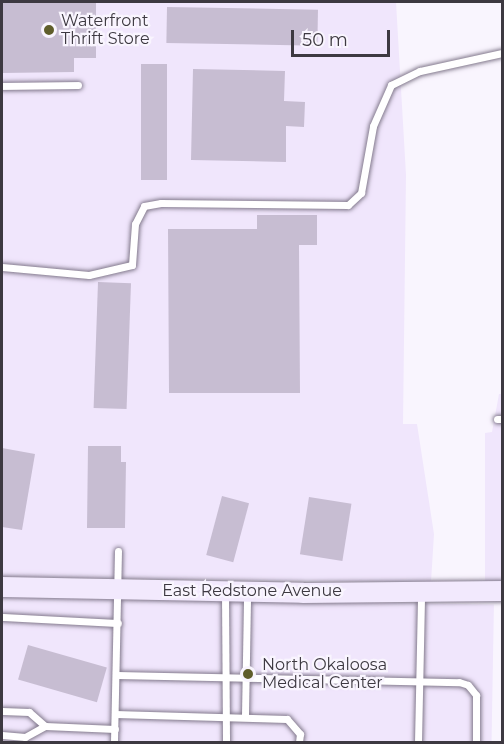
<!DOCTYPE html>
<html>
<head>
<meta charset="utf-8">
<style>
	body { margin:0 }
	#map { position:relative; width:504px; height:744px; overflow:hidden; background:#f9f5fe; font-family:Montserrat,sans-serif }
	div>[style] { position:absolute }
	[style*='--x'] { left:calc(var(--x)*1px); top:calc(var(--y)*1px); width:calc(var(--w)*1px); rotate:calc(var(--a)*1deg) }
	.built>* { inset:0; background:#f0e6fc; transform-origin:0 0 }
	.building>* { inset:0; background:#c7bdd2; transform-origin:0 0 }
	.roads { filter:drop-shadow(0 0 2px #837a8d) drop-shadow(0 0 2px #837a8d) }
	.lane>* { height:7px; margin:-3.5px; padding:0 3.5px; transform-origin:3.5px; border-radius:3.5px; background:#fff }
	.secondary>* { height:20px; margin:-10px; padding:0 10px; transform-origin:10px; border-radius:10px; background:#f2e9fd }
	.dots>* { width:16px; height:16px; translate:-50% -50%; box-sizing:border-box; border:3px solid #f9f5fe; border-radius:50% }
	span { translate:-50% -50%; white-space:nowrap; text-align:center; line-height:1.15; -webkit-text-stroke:4.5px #f9f5fe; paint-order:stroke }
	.poi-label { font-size:16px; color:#3d3941 }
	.left { translate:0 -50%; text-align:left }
	.street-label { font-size:16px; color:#3d3941 }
	.frame { position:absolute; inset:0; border:3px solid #3d3941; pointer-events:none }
	.scale { position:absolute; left:291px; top:30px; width:99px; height:27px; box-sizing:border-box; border:3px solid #3d3941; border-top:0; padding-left:8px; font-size:18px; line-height:21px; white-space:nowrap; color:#3d3941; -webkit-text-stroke:4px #f9f5fe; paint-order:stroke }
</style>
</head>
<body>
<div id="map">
	<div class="built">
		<i style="clip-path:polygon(2px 2px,396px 2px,406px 175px,403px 424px,417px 424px,434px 534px,431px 582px,2px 577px)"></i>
		<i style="clip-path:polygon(499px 394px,502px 394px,502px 583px,485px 583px,485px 433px,492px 432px)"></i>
		<i style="left:2px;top:596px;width:492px;height:146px;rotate:1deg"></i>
	</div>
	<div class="building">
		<i style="clip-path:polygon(2px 2px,96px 2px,96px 58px,74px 58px,74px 72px,2px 73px)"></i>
		<i style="left:167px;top:7px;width:151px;height:36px;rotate:1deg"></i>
		<i style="left:141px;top:64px;width:26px;height:116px"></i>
		<i style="clip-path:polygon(193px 69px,285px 71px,284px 101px,305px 102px,304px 127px,286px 126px,286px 162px,191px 160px)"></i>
		<i style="clip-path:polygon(257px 215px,317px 215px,317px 245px,299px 245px,300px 393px,169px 393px,168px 229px,257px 229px)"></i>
		<i style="left:98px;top:282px;width:33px;height:126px;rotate:2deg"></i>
		<i style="clip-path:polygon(88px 446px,121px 446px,121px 462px,126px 462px,125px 528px,87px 528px)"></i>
		<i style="clip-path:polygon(2px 448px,35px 454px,22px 530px,2px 527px)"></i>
		<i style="left:222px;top:496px;width:28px;height:61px;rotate:15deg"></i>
		<i style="left:309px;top:497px;width:43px;height:58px;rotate:9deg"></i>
		<i style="left:28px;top:645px;width:82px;height:36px;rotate:16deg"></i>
	</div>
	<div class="roads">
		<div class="lane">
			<i style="--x:2;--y:86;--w:76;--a:-0.8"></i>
			<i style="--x:2;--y:267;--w:87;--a:5.3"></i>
			<i style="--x:89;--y:275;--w:44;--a:-13.1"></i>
			<i style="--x:132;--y:265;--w:41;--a:-85.8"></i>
			<i style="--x:135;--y:224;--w:20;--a:-63"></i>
			<i style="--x:144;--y:206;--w:17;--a:-10"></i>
			<i style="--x:161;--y:203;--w:187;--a:0.6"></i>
			<i style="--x:348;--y:205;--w:18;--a:-43"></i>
			<i style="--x:361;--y:193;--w:68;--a:-79.8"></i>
			<i style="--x:373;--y:126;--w:45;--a:-66.3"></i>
			<i style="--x:391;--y:85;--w:32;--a:-26"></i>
			<i style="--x:420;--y:71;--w:84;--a:-12.4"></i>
			<i style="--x:497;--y:419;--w:5;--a:0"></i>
			<i style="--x:225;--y:594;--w:148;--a:89.6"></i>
			<i style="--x:2;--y:617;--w:116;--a:3"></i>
			<i style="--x:117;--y:675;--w:342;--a:1.2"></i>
			<i style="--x:459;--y:682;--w:9;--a:18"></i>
			<i style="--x:468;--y:685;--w:13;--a:51"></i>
			<i style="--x:476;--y:695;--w:47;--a:90"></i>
			<i style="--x:2;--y:711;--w:27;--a:2"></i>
			<i style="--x:29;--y:712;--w:21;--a:41"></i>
			<i style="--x:115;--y:714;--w:172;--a:1.7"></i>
			<i style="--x:287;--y:719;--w:20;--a:49"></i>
			<i style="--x:300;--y:734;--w:8;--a:97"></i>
			<i style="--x:245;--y:715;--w:120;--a:-89"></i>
			<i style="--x:2;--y:735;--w:23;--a:5"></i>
			<i style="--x:25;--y:737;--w:23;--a:-29"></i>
			<i style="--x:45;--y:726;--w:70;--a:2.5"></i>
			<i style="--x:114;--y:742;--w:191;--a:-88.8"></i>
			<i style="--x:418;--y:742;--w:149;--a:-88.8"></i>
		</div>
		<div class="secondary">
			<i style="--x:2;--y:587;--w:301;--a:1.1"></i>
			<i style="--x:303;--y:593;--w:199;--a:-0.6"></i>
		</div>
	</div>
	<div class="dots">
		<i style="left:49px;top:30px;background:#5f5e2b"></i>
		<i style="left:248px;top:674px;background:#5f5e2b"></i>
	</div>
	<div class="poi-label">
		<span class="left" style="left:61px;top:30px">Waterfront<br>Thrift Store</span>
		<span class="left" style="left:262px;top:674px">North Okaloosa<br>Medical Center</span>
	</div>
	<div class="street-label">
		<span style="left:252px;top:591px">East Redstone Avenue</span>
	</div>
	<div class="frame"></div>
	<div class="scale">50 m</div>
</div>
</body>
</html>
